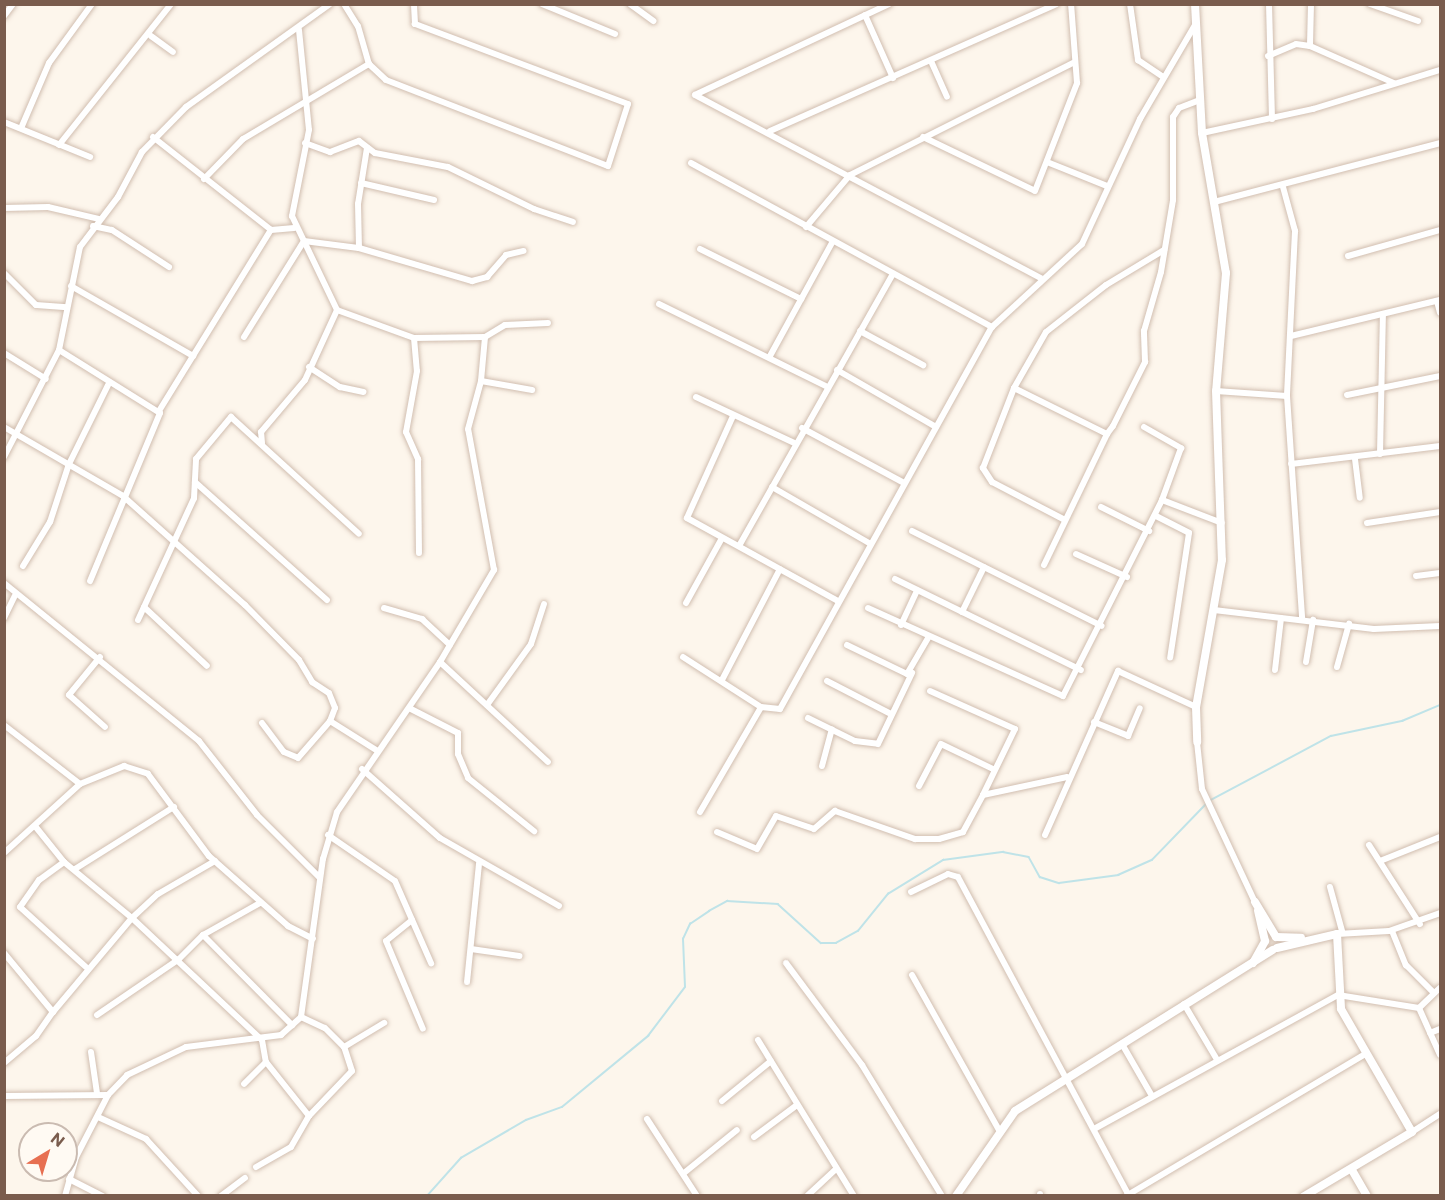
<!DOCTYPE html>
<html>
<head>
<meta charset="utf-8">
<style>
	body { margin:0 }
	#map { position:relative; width:1445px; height:1200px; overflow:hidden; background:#fdf6ec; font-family:Commissioner,sans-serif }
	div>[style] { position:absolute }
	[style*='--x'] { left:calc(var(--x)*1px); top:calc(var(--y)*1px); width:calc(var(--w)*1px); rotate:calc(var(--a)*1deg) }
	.stream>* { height:1.5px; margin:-0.75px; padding:0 0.75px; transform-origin:0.75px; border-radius:0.75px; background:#bfe3e8 }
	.roads { filter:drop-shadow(0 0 2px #d1beb0) drop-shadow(0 0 2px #d1beb0) }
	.street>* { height:6px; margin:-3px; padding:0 3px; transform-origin:3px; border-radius:3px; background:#fff }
	.secondary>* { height:8px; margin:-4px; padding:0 4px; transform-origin:4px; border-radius:4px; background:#fff }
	span { translate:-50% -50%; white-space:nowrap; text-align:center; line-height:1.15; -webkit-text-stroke:6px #fffaf3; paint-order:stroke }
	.frame { position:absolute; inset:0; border:6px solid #7a5c4d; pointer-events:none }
	.north { position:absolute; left:18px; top:1122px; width:60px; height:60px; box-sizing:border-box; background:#fffaf3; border:2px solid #cabbb1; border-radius:50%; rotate:38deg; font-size:16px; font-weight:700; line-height:24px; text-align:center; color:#7a5c4d }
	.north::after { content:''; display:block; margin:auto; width:21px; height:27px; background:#e76f51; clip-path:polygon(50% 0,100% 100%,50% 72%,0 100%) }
</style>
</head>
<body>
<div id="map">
	<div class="stream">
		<i style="--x:1211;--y:800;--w:136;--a:-28.1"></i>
		<i style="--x:1331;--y:736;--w:73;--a:-11.9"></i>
		<i style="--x:1402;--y:721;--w:41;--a:-22.8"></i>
		<i style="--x:427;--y:1196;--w:51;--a:-48.2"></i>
		<i style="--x:461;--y:1158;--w:75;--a:-30.3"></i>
		<i style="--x:526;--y:1120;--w:38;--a:-20"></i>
		<i style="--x:562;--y:1107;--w:112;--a:-39.5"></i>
		<i style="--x:648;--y:1036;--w:61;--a:-52.9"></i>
		<i style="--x:685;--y:987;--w:48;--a:-92.4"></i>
		<i style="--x:683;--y:939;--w:17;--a:-65"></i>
		<i style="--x:690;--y:924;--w:23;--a:-34"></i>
		<i style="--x:709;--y:911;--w:21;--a:-29"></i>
		<i style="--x:727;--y:901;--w:51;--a:3.4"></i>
		<i style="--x:778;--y:904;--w:58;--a:42.2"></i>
		<i style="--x:821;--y:943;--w:15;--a:0"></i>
		<i style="--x:836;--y:943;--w:25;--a:-29"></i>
		<i style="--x:858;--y:931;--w:48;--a:-51"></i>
		<i style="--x:888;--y:894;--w:65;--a:-31.7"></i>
		<i style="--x:943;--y:860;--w:61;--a:-7.6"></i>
		<i style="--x:1003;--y:852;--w:26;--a:11"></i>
		<i style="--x:1029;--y:857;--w:23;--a:61"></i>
		<i style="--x:1040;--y:877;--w:20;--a:18"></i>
		<i style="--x:1059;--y:883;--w:60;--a:-7.7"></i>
		<i style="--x:1118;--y:875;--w:37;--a:-24"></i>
		<i style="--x:1152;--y:860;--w:79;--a:-46"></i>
	</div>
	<div class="roads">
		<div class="street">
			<i style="--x:344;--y:4;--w:26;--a:58"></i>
			<i style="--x:358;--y:26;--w:40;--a:74"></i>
			<i style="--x:369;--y:64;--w:23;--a:43"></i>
			<i style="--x:386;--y:80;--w:238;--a:21.2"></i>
			<i style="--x:608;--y:166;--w:65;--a:-72.1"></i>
			<i style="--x:628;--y:104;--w:228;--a:-159.4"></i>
			<i style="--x:415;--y:24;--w:20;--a:-93"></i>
			<i style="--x:542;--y:4;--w:79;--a:22.3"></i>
			<i style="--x:630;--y:4;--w:29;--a:36"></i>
			<i style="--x:889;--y:4;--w:214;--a:154.9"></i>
			<i style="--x:695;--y:95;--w:391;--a:27.9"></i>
			<i style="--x:1130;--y:4;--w:57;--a:81.9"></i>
			<i style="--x:1138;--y:60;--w:30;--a:34"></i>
			<i style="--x:1269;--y:4;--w:115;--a:88.5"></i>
			<i style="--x:1311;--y:4;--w:42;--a:91.4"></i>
			<i style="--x:1310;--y:46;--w:92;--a:23.8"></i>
			<i style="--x:1370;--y:4;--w:51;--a:19.5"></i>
			<i style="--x:865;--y:15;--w:69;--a:66"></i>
			<i style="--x:4;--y:16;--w:15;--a:-53"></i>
			<i style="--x:299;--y:30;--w:100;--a:84.3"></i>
			<i style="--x:309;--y:130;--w:88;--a:101.2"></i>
			<i style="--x:292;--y:216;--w:104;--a:64.4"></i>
			<i style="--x:337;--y:310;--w:82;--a:20"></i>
			<i style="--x:414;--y:338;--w:71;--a:-0.8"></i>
			<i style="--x:485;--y:337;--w:23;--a:-31"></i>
			<i style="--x:505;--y:325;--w:43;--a:-2.7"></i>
			<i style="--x:151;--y:36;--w:27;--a:36"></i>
			<i style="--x:1268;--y:56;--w:30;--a:-23"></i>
			<i style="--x:1296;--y:44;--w:14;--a:8"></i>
			<i style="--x:931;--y:61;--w:39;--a:66"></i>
			<i style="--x:4;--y:122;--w:93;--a:22.1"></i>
			<i style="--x:22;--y:126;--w:69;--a:-66.8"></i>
			<i style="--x:49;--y:63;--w:73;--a:-53.9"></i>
			<i style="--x:770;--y:131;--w:313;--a:-23.9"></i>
			<i style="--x:1202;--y:133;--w:114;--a:-12.2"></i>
			<i style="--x:1313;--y:109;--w:133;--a:-17.1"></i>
			<i style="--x:153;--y:137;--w:150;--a:38.2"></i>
			<i style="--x:271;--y:230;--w:23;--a:-5"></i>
			<i style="--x:923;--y:137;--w:124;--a:25.7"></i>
			<i style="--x:1035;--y:191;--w:116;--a:-68.7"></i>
			<i style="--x:1077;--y:83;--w:79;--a:-94.3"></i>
			<i style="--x:305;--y:143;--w:27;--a:20"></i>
			<i style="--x:330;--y:152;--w:31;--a:-21"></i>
			<i style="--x:359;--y:141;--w:20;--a:37"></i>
			<i style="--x:375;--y:153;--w:74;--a:10.9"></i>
			<i style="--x:448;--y:167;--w:96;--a:26"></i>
			<i style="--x:534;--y:209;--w:41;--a:18.4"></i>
			<i style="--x:59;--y:145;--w:180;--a:-51.5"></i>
			<i style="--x:1047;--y:162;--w:65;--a:21.8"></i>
			<i style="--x:691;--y:163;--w:343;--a:28.6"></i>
			<i style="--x:204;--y:179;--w:56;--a:-45.7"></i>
			<i style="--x:243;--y:139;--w:147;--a:-30.8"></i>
			<i style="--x:361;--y:183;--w:75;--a:13.1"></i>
			<i style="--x:1283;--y:187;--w:46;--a:74.7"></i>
			<i style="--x:1295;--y:231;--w:165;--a:92.8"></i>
			<i style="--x:1287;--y:396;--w:222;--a:86.1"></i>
			<i style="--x:1214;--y:202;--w:234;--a:-14.6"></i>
			<i style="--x:4;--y:208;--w:44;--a:-1.3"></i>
			<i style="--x:48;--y:207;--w:52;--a:13.2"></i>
			<i style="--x:93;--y:226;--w:19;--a:12"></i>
			<i style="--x:112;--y:230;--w:68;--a:33"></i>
			<i style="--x:806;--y:227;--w:68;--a:-49.8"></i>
			<i style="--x:850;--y:175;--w:250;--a:-26.7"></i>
			<i style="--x:359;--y:248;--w:44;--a:-91.3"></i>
			<i style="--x:358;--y:204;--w:57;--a:-80.9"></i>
			<i style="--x:700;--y:249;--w:113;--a:26.3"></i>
			<i style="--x:1348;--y:256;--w:96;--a:-15.8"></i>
			<i style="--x:4;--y:273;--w:45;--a:45"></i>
			<i style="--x:36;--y:305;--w:31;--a:4"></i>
			<i style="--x:71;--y:286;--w:141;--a:29.8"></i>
			<i style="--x:1437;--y:301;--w:12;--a:76"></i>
			<i style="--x:659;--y:304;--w:186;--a:26.2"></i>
			<i style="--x:860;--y:331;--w:72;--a:28.4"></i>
			<i style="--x:1291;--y:336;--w:153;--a:-13.6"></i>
			<i style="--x:244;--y:337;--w:113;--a:-58"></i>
			<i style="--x:304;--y:241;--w:55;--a:7.3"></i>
			<i style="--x:359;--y:248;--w:118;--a:16.3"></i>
			<i style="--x:472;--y:281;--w:16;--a:-15"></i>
			<i style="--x:487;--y:277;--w:29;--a:-49"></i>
			<i style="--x:506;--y:255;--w:18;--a:-13"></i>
			<i style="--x:414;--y:338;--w:33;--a:85"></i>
			<i style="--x:417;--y:371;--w:62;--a:100.2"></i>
			<i style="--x:406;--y:432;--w:30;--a:66"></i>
			<i style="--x:418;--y:459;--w:94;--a:89.4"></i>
			<i style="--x:59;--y:350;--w:119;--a:32"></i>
			<i style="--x:160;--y:413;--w:182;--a:112.6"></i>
			<i style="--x:4;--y:353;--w:49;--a:31.8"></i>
			<i style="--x:770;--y:356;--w:131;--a:-61.3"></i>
			<i style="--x:309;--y:367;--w:37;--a:33"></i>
			<i style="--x:340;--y:387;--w:24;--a:12"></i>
			<i style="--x:837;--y:370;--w:114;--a:29.9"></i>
			<i style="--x:481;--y:381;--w:52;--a:10"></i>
			<i style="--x:1014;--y:388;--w:104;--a:26.3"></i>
			<i style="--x:1107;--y:434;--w:10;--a:-53"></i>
			<i style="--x:1113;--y:426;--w:72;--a:-63.4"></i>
			<i style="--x:1145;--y:362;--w:31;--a:-92"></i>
			<i style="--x:1144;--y:331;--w:61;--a:-73.9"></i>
			<i style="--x:1161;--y:272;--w:73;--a:-80.5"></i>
			<i style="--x:1173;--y:200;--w:83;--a:-90"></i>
			<i style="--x:1173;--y:117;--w:11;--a:-56"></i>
			<i style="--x:1179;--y:108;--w:22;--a:-21"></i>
			<i style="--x:1216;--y:391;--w:71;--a:4"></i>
			<i style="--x:1347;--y:395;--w:95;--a:-11.5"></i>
			<i style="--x:696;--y:397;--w:108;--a:25.1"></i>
			<i style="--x:159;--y:411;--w:213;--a:-58.3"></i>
			<i style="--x:733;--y:416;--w:112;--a:114.3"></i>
			<i style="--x:687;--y:518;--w:172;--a:28.8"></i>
			<i style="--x:4;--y:427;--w:138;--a:30.1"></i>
			<i style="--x:123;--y:496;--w:164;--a:41.8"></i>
			<i style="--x:245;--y:605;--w:77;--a:45.5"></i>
			<i style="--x:299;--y:660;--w:26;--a:59"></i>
			<i style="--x:312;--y:682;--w:20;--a:33"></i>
			<i style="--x:329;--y:693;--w:16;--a:68"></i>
			<i style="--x:335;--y:708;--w:14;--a:111"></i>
			<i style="--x:1144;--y:427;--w:43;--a:29.6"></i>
			<i style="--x:1181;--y:448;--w:55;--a:110.1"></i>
			<i style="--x:802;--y:428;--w:116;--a:28.3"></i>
			<i style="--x:262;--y:443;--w:11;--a:-95"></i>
			<i style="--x:261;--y:432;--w:68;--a:-49.8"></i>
			<i style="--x:305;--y:380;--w:77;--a:-65.4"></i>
			<i style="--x:1380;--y:454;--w:139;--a:-88.8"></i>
			<i style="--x:4;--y:457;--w:120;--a:-62.8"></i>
			<i style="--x:59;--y:350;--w:105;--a:-78.5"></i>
			<i style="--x:80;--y:247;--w:63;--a:-52.8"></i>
			<i style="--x:118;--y:197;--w:51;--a:-61.9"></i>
			<i style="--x:142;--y:152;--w:63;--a:-45.6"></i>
			<i style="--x:186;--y:107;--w:177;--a:-35.6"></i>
			<i style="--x:1355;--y:459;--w:39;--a:83"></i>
			<i style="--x:1291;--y:464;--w:150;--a:-6.9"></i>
			<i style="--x:195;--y:482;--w:177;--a:41.8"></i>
			<i style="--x:772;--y:487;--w:112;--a:30"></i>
			<i style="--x:1101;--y:507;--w:54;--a:26.6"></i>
			<i style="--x:1156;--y:516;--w:37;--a:27"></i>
			<i style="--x:1189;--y:533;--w:126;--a:98.6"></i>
			<i style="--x:1065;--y:520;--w:82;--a:-152.5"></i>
			<i style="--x:992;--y:482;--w:17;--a:-123"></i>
			<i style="--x:983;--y:468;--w:86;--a:-68.8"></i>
			<i style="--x:1014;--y:388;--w:64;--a:-60.3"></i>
			<i style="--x:1046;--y:332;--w:76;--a:-38.1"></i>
			<i style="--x:1106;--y:285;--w:68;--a:-31.1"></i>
			<i style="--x:1367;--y:523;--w:74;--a:-8.6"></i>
			<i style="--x:912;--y:531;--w:212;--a:26.6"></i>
			<i style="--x:739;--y:546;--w:313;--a:-60.5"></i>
			<i style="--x:1076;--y:554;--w:56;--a:24.3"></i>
			<i style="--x:1044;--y:565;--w:145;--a:-64.3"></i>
			<i style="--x:23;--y:566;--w:52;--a:-58.5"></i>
			<i style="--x:50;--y:522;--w:61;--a:-71.9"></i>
			<i style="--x:69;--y:464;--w:88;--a:-63.7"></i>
			<i style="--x:1416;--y:576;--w:24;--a:-7"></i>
			<i style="--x:895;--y:579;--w:207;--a:26.1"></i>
			<i style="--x:4;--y:583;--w:251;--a:39"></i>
			<i style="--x:199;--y:741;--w:94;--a:51.9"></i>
			<i style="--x:257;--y:815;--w:89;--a:45"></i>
			<i style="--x:686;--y:603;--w:74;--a:-61"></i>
			<i style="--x:144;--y:607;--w:86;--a:43.1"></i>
			<i style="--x:384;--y:608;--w:40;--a:16"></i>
			<i style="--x:422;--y:619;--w:38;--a:43"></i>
			<i style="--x:868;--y:608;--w:214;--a:24.3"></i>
			<i style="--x:1063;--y:696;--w:220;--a:-63.2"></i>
			<i style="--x:1162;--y:500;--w:64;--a:21"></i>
			<i style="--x:1214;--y:610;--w:161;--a:6.8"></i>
			<i style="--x:1374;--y:629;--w:66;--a:-2.6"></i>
			<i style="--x:962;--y:612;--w:50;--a:-63.9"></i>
			<i style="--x:4;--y:618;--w:25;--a:-64"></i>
			<i style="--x:138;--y:620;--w:134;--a:-65.3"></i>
			<i style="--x:194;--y:498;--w:39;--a:-87"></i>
			<i style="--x:196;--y:459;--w:55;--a:-50.2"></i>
			<i style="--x:231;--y:417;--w:173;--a:42.4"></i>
			<i style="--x:901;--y:625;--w:38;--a:-65"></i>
			<i style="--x:847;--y:645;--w:67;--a:25.8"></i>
			<i style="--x:907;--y:674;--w:42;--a:-59.7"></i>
			<i style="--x:100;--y:657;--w:49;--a:129.2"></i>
			<i style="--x:69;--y:695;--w:48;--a:41.6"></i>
			<i style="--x:683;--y:657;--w:93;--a:32.7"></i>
			<i style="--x:761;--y:707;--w:19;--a:6"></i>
			<i style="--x:780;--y:709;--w:437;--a:-61"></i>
			<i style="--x:992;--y:327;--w:122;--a:-42.7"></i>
			<i style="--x:1082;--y:244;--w:138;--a:-65.1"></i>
			<i style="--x:1140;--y:119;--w:111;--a:-59.7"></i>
			<i style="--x:440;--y:662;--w:147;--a:42.8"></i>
			<i style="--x:1306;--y:662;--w:43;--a:-80.5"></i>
			<i style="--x:1337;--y:667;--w:45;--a:-74.4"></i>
			<i style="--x:1275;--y:670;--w:52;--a:-83.4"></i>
			<i style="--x:722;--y:680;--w:125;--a:-62.4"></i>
			<i style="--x:827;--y:681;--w:72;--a:27.3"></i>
			<i style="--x:930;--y:691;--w:93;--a:24.1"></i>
			<i style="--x:1015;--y:729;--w:73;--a:115.9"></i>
			<i style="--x:487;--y:705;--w:75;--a:-54.2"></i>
			<i style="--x:531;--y:644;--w:42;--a:-72"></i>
			<i style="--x:409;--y:708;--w:55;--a:27"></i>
			<i style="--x:458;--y:733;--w:21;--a:90"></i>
			<i style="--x:458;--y:754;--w:26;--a:67"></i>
			<i style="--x:468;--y:778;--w:85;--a:38.8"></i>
			<i style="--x:808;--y:718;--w:52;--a:26.1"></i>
			<i style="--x:855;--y:741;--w:23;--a:7"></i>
			<i style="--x:878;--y:744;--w:79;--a:-64.4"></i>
			<i style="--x:1094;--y:722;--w:37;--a:22"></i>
			<i style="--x:1128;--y:736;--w:30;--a:-67"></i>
			<i style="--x:262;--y:723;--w:36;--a:53"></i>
			<i style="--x:284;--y:752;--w:15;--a:23"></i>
			<i style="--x:298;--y:758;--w:49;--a:-49.1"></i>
			<i style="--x:330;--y:721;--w:54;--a:32.2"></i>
			<i style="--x:4;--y:725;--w:96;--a:37.8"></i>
			<i style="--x:80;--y:784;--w:103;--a:137.8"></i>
			<i style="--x:1197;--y:742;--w:47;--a:83.9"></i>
			<i style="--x:1202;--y:789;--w:125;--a:64.9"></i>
			<i style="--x:822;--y:766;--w:38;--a:-75"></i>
			<i style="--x:362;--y:769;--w:104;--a:41.5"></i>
			<i style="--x:440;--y:838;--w:137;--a:29.7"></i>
			<i style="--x:80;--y:784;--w:48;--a:-22.2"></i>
			<i style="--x:124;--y:766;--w:25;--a:18"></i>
			<i style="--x:148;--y:774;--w:102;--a:53.4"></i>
			<i style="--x:209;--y:856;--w:106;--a:41.5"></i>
			<i style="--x:288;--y:926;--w:28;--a:27"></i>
			<i style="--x:919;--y:786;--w:47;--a:-62.4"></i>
			<i style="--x:941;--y:744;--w:58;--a:25.7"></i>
			<i style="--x:700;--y:812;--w:121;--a:-59.8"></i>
			<i style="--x:35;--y:826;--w:46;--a:51.1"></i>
			<i style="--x:64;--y:862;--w:31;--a:144"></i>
			<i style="--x:39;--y:880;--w:33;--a:125"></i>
			<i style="--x:20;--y:907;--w:89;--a:42.3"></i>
			<i style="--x:717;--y:832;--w:43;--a:23"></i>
			<i style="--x:757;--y:849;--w:38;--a:-60"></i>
			<i style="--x:776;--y:816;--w:40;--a:18.9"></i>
			<i style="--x:814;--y:829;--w:28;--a:-41"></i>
			<i style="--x:835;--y:811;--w:85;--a:19.3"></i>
			<i style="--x:915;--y:839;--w:24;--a:0"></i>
			<i style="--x:939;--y:839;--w:25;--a:-16"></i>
			<i style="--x:963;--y:832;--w:42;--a:-61.6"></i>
			<i style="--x:983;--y:795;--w:86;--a:-12.1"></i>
			<i style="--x:328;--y:835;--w:81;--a:34.5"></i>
			<i style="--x:395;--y:881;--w:90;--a:66.3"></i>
			<i style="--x:1045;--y:835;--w:180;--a:-66"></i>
			<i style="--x:1118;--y:671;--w:86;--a:24.8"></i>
			<i style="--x:1369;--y:845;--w:94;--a:57.2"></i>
			<i style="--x:1380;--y:861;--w:65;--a:-21.8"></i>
			<i style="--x:64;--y:862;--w:88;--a:39.5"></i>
			<i style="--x:132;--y:918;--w:35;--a:-43"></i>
			<i style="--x:158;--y:894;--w:66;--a:-30.1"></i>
			<i style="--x:75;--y:869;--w:117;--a:-32.1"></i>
			<i style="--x:1330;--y:887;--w:46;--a:74.7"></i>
			<i style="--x:911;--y:892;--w:41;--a:-25.9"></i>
			<i style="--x:948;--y:874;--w:10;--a:17"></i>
			<i style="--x:958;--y:877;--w:360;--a:61.8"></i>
			<i style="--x:412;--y:920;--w:33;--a:141"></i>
			<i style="--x:386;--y:941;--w:95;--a:67.2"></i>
			<i style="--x:1392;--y:931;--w:37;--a:68"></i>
			<i style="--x:1406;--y:965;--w:38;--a:45"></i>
			<i style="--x:1337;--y:934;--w:52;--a:-3.3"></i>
			<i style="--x:1389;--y:931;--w:54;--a:-19.4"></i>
			<i style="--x:203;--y:935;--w:127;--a:45.3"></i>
			<i style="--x:471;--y:949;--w:49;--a:8.3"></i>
			<i style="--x:4;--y:953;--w:77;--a:50.3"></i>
			<i style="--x:53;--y:1012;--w:123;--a:-50"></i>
			<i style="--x:132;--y:918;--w:178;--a:43.2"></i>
			<i style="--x:262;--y:1040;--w:22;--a:80"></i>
			<i style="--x:266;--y:1062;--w:31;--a:135"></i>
			<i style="--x:786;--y:963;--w:127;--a:53.3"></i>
			<i style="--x:862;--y:1065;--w:153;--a:58.6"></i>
			<i style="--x:912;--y:975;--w:180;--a:60.7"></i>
			<i style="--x:467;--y:982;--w:120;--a:-84.2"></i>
			<i style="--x:1184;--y:1004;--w:63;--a:59.3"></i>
			<i style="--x:1419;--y:1008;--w:29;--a:-44"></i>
			<i style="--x:97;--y:1015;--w:99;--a:-34.3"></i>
			<i style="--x:179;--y:959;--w:34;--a:-45"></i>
			<i style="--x:203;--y:935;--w:65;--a:-29.3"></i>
			<i style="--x:301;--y:1017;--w:26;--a:25"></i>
			<i style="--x:325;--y:1028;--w:27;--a:45"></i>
			<i style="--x:344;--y:1047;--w:47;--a:-31"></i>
			<i style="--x:1430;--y:1033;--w:11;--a:-22"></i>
			<i style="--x:758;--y:1040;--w:183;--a:58.4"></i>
			<i style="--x:1122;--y:1044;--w:60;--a:60"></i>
			<i style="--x:91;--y:1052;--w:41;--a:81.7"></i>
			<i style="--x:4;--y:1063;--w:42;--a:-40.2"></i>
			<i style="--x:36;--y:1036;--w:29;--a:-55"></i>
			<i style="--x:4;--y:1096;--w:104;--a:-0.6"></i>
			<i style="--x:722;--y:1101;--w:63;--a:-39.2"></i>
			<i style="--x:309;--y:1116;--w:62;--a:-46.3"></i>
			<i style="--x:352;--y:1071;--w:25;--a:-108"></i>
			<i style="--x:98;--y:1117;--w:53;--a:24.6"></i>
			<i style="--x:146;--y:1139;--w:77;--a:47.6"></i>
			<i style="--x:647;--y:1119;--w:92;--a:57"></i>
			<i style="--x:1094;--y:1129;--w:278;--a:-28.8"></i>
			<i style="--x:1338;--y:995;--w:82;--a:9.1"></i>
			<i style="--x:1419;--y:1008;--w:51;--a:65.9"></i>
			<i style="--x:1412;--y:1132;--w:33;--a:-33"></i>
			<i style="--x:754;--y:1137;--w:54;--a:-36.7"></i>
			<i style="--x:256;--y:1167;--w:40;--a:-29.7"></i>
			<i style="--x:291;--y:1147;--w:36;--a:-60"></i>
			<i style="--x:309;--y:1116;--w:69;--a:-128.5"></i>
			<i style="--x:684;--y:1173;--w:68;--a:-39.1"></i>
			<i style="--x:69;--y:1179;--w:38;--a:27"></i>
			<i style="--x:1040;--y:1194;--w:2;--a:90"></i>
			<i style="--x:65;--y:1196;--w:41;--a:-74.2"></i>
			<i style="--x:76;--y:1157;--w:70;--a:-62.7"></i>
			<i style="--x:108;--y:1095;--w:28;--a:-46"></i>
			<i style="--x:127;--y:1075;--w:65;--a:-25.4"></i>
			<i style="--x:186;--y:1047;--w:96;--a:-7.2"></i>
			<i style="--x:281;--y:1035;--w:27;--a:-42"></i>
			<i style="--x:301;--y:1017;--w:160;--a:-82.1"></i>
			<i style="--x:323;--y:859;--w:49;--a:-73.4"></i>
			<i style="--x:337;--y:812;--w:182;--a:-55.5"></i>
			<i style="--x:440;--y:662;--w:107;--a:-59.6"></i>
			<i style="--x:494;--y:570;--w:143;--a:-100.4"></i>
			<i style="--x:468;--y:429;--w:50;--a:-74.8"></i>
			<i style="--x:481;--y:381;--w:44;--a:-84.8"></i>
			<i style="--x:221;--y:1196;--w:30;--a:-37"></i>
			<i style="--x:807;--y:1196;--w:38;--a:-43"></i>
			<i style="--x:1126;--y:1196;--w:280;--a:-30.7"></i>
		</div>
		<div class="secondary">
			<i style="--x:1195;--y:4;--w:129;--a:86.9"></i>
			<i style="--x:1202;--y:133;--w:142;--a:80.3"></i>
			<i style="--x:1226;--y:273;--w:118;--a:94.8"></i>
			<i style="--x:1216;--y:391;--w:169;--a:88"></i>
			<i style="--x:1222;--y:560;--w:149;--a:100"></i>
			<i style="--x:1196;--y:707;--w:35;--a:88"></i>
			<i style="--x:1255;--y:902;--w:41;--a:59"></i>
			<i style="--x:1276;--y:937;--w:25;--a:2"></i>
			<i style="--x:1277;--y:948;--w:62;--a:-13.1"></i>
			<i style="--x:1337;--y:934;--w:75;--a:86.9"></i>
			<i style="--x:1341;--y:1009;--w:142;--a:60"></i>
			<i style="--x:1412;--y:1132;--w:126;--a:149.3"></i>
			<i style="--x:1253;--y:963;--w:25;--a:-61"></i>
			<i style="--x:1265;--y:941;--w:31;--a:-103"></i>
			<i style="--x:1352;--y:1170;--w:30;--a:60"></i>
			<i style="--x:956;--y:1196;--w:103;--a:-55.2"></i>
			<i style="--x:1015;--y:1111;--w:304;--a:-32"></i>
		</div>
	</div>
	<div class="frame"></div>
	<div class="north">N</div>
</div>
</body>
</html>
